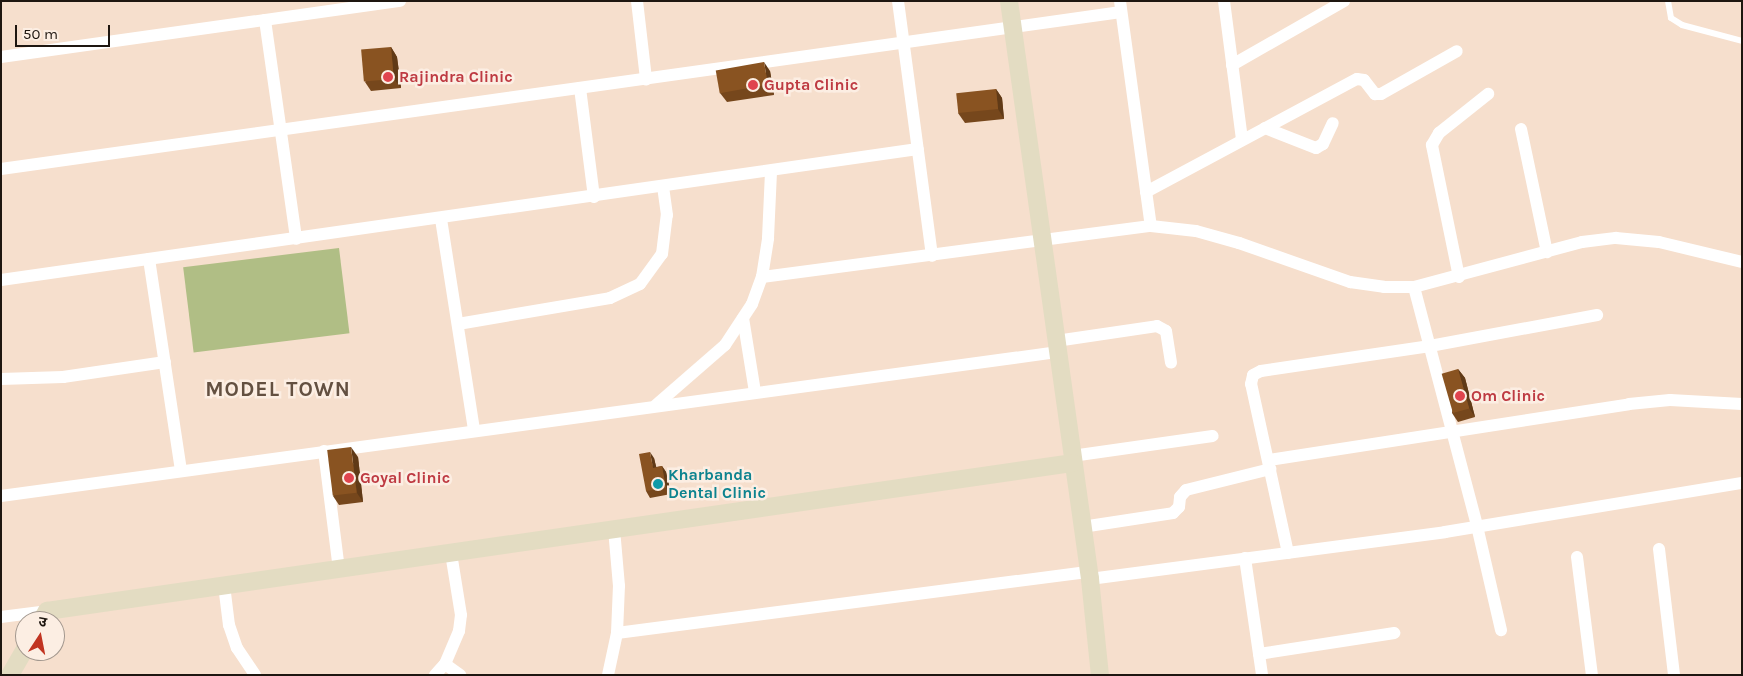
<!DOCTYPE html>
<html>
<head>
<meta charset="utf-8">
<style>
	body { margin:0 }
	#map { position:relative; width:1743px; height:676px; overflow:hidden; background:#f6dfcd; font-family:Karla,"Noto Sans Devanagari",sans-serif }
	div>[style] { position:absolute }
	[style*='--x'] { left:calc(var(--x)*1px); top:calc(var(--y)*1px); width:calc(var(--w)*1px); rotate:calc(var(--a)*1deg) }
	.green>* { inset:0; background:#b0be85; transform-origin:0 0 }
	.lane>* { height:6px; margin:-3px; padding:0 3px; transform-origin:3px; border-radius:3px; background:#fff }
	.street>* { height:12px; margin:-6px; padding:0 6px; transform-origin:6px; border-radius:6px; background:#fff }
	.secondary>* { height:18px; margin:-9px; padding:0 9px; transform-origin:9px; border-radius:9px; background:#e3dcc2 }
	.wall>* { inset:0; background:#76471c }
	.shaded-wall>* { inset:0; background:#603a17 }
	.building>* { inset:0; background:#895321; transform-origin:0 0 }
	.dots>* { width:14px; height:14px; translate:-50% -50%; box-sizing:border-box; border:2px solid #fceee3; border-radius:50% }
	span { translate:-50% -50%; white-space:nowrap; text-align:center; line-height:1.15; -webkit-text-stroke:5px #fceee3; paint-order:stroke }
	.health-label { font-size:16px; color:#be3a42; font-weight:700 }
	.left { translate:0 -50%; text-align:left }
	.culture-label { font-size:16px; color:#0d838f; font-weight:700 }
	.district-label { font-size:21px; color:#635041; font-weight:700; letter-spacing:1px }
	.frame { position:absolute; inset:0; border:2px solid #1e1610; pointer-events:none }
	.north { position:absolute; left:15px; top:611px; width:50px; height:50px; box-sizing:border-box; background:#fceee3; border:1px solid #a3988f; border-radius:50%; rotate:11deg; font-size:14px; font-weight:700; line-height:20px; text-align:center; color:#1e1610 }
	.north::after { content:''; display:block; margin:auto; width:18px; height:22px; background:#c13421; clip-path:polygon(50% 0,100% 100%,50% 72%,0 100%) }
	.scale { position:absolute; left:15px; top:25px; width:95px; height:22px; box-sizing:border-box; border:2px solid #1e1610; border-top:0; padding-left:6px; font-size:15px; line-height:18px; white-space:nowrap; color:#1e1610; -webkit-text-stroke:4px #fceee3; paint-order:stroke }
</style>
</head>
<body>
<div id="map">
	<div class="green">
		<i style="left:339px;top:248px;width:86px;height:157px;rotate:83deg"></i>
	</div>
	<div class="lane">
		<i style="--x:1668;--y:1;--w:17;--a:80"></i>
		<i style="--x:1671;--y:18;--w:13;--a:32"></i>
		<i style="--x:1682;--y:25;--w:62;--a:14.9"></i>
	</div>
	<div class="street">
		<i style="--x:637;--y:1;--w:79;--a:83.4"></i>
		<i style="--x:898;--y:1;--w:257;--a:82.4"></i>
		<i style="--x:1120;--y:1;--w:227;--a:82.2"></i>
		<i style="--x:1224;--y:1;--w:140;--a:82.6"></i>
		<i style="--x:265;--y:20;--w:221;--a:81.9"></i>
		<i style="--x:1;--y:57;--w:403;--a:-8"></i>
		<i style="--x:1232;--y:65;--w:129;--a:-29.7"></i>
		<i style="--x:580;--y:88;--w:110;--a:82.7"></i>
		<i style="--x:1265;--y:128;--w:55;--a:21.4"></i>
		<i style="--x:1316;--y:148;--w:8;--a:-30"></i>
		<i style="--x:1323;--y:144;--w:23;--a:-65"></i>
		<i style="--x:1521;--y:129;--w:126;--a:78.1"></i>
		<i style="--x:1;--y:169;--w:1131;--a:-7.98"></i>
		<i style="--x:1146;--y:192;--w:239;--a:-28.2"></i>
		<i style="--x:1357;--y:79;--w:7;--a:8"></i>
		<i style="--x:1364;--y:80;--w:18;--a:52"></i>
		<i style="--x:1375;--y:94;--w:6;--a:0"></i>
		<i style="--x:1381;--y:94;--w:87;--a:-29.5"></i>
		<i style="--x:441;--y:219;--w:214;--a:81.1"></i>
		<i style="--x:149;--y:259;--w:214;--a:81.4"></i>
		<i style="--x:762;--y:277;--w:392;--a:-7.5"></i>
		<i style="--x:1151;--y:226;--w:45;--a:6.3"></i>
		<i style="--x:1196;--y:231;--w:45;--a:15.6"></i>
		<i style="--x:1239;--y:243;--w:118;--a:19.4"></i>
		<i style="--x:1350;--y:282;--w:34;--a:8"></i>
		<i style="--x:1384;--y:287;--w:30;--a:0"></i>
		<i style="--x:1414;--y:287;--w:174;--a:-15"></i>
		<i style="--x:1582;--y:242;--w:34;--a:-7"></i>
		<i style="--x:1616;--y:238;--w:43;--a:5.3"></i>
		<i style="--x:1659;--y:242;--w:85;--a:13.5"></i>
		<i style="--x:1459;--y:277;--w:135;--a:-101.6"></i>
		<i style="--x:1432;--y:145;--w:14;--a:-60"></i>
		<i style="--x:1439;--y:133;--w:63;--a:-38.5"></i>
		<i style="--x:1;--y:280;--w:926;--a:-8.13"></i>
		<i style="--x:1414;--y:287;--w:247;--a:75.2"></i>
		<i style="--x:1477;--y:526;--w:107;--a:77"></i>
		<i style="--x:743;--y:318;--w:75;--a:80.8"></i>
		<i style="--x:458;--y:324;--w:154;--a:-9.7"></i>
		<i style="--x:610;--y:298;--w:33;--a:-25"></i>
		<i style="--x:640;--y:284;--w:37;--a:-54"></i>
		<i style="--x:662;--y:254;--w:39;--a:-83"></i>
		<i style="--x:667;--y:215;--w:28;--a:-98"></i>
		<i style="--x:1056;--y:341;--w:102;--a:-8.4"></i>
		<i style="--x:1157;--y:326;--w:10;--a:29"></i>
		<i style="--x:1166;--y:331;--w:32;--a:81"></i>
		<i style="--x:1;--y:379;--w:62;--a:-1.8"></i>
		<i style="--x:63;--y:377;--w:103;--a:-8.4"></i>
		<i style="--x:656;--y:405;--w:91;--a:-41"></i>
		<i style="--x:725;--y:345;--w:49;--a:-56.6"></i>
		<i style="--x:752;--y:304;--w:29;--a:-70"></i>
		<i style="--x:762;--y:277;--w:39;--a:-81"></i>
		<i style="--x:768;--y:238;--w:67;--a:-87.4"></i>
		<i style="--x:324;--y:451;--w:119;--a:82.8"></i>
		<i style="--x:1072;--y:456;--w:142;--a:-8.1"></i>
		<i style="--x:1269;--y:460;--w:364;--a:-8.8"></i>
		<i style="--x:1629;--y:404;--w:41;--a:-5.6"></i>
		<i style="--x:1670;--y:400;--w:72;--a:3.2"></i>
		<i style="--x:1;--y:496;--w:1067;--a:-7.76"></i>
		<i style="--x:1082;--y:527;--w:92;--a:-8.7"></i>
		<i style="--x:1173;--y:513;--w:8;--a:-45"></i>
		<i style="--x:1179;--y:507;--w:10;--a:-84"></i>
		<i style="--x:1180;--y:497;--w:9;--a:-49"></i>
		<i style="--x:1186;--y:490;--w:87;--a:-14"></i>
		<i style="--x:1659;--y:549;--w:127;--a:83.2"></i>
		<i style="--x:1288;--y:553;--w:173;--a:-102.3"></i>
		<i style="--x:1251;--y:384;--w:9;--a:-77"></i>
		<i style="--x:1253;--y:375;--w:9;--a:-27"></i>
		<i style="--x:1261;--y:371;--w:171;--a:-8.4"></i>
		<i style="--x:1430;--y:346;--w:170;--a:-10.5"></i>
		<i style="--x:1577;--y:557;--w:119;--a:82.8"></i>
		<i style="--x:1245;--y:558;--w:118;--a:81.7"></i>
		<i style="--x:1090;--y:579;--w:358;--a:-7.5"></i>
		<i style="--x:1445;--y:532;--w:301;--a:-9.4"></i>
		<i style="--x:224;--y:585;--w:40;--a:82.9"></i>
		<i style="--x:229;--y:625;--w:24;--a:71"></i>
		<i style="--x:237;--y:648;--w:32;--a:56"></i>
		<i style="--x:1;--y:617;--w:46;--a:-7.4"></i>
		<i style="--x:617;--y:633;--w:476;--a:-7.4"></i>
		<i style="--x:1259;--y:654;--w:137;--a:-8.8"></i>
		<i style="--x:445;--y:664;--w:19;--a:36"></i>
		<i style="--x:435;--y:675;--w:15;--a:-48"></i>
		<i style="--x:445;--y:664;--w:36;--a:-67"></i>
		<i style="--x:459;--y:631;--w:16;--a:-83"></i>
		<i style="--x:461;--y:615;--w:63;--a:-99.2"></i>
		<i style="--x:608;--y:675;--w:43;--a:-77.9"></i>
		<i style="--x:617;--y:633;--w:47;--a:-87.6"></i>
		<i style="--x:619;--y:586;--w:57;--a:-95"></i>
	</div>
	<div class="secondary">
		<i style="--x:1009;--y:1;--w:584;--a:82.02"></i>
		<i style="--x:1090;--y:579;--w:97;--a:84.1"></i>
		<i style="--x:41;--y:621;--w:12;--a:-59"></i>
		<i style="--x:47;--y:611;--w:1037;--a:-8.21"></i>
		<i style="--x:10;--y:675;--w:30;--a:-60"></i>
	</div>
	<div class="wall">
		<i style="clip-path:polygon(391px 47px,397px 57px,401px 88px,371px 91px,365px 82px)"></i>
		<i style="clip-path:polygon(770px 71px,774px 95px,727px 102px,720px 93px)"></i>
		<i style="clip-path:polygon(996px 89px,1002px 98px,1004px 119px,965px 123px,958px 113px)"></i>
		<i style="clip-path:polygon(1458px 369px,1465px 378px,1475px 417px,1458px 422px,1452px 413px)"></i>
		<i style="clip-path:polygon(358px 457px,363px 502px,339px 505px,333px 496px)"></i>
		<i style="clip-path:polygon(654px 458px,656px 467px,662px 466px,666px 472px,671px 494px,650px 498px,646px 491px)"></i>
	</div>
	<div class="shaded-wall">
		<i style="clip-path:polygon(391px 47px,397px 57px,401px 88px,394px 79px)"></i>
		<i style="clip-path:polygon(764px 62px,770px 71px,774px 95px,768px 85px)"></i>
		<i style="clip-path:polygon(996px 89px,1002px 98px,1004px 119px,998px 109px)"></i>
		<i style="clip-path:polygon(1458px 369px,1465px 378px,1475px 417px,1469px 408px)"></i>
		<i style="clip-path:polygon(351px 447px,358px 457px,363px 502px,357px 493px)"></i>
		<i style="clip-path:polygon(650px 452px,654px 458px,658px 474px,653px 468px)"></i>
		<i style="clip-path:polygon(662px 466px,666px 472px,671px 494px,666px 488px)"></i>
	</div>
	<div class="building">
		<i style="left:391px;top:47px;width:32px;height:30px;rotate:85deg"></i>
		<i style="left:764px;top:62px;width:23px;height:49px;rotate:80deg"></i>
		<i style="left:996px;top:89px;width:20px;height:40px;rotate:84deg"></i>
		<i style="left:1458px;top:369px;width:41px;height:17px;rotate:74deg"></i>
		<i style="left:351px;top:447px;width:46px;height:24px;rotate:83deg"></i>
		<i style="clip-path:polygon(650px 452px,653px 468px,662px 466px,666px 488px,646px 491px,639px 454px)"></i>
	</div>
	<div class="dots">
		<i style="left:388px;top:77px;background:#e0444e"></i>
		<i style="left:753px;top:85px;background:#e0444e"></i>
		<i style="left:1460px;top:396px;background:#e0444e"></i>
		<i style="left:349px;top:478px;background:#e0444e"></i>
		<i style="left:658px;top:484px;background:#0f9aa8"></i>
	</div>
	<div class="health-label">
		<span class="left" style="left:399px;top:77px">Rajindra Clinic</span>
		<span class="left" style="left:764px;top:85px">Gupta Clinic</span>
		<span class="left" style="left:1471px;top:396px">Om Clinic</span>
		<span class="left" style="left:360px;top:478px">Goyal Clinic</span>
	</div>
	<div class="culture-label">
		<span class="left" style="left:668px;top:484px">Kharbanda<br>Dental Clinic</span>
	</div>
	<div class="district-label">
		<span style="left:278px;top:389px">MODEL TOWN</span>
	</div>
	<div class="frame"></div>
	<div class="north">उ</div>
	<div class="scale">50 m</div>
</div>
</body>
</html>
